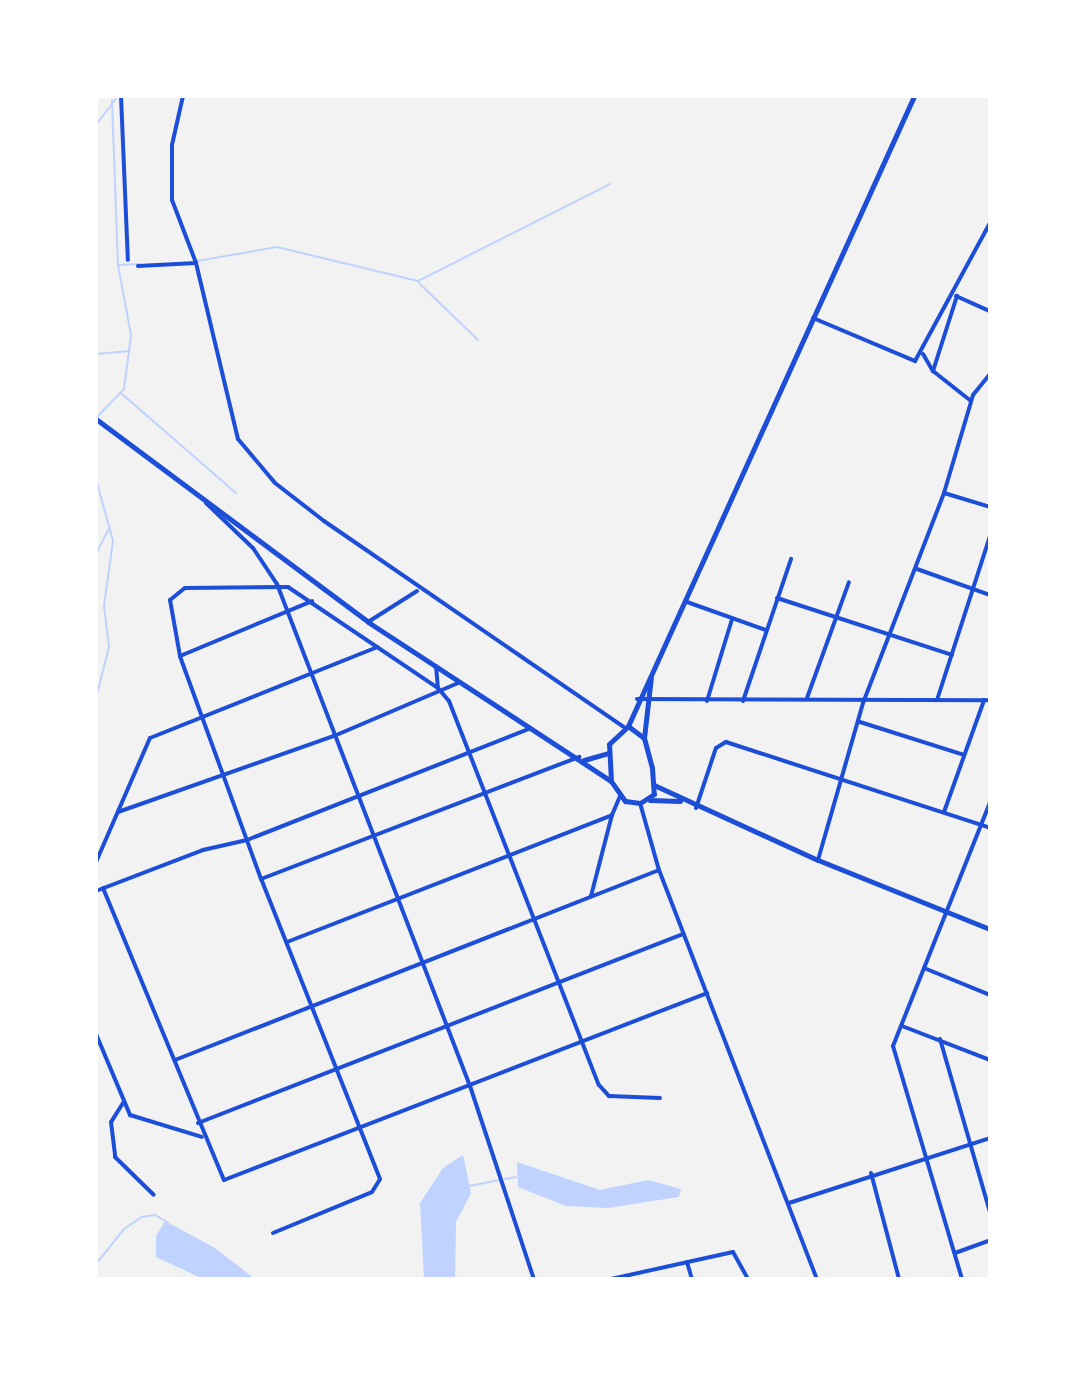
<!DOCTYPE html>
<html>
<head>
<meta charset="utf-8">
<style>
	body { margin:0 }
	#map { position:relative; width:1086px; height:1375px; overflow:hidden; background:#f2f2f2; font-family:Overpass,sans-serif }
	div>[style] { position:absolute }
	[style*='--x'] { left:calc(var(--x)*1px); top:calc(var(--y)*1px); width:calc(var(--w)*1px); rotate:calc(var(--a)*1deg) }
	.water>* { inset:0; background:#bfd3fe }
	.stream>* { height:2px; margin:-1px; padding:0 1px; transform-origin:1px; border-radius:1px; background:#bfd3fe }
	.minor>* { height:4px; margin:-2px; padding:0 2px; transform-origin:2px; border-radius:2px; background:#1d4ed8 }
	.tertiary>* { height:5px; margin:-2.5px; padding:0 2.5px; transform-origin:2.5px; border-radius:2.5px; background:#1d4ed8 }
	.secondary>* { height:5px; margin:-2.5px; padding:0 2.5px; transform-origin:2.5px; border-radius:2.5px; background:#1d4ed8 }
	span { translate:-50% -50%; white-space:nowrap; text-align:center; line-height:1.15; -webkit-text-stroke:8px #fff; paint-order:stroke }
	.frame { position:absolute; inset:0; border:98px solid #fff; pointer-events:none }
</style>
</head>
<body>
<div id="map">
	<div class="water">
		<i style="clip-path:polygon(463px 1155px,471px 1193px,456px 1222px,455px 1279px,424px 1279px,420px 1203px,443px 1168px)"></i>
		<i style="clip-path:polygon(517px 1162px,600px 1190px,648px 1180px,681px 1189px,679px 1197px,608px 1208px,566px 1206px,518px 1187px)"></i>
		<i style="clip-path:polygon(165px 1221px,215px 1248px,255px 1279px,203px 1279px,156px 1257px,156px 1236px)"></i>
	</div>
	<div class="stream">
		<i style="--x:96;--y:125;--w:36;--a:-53"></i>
		<i style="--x:197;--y:261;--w:81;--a:-9.9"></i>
		<i style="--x:277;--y:247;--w:145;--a:13.6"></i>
		<i style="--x:418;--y:281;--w:215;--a:-26.8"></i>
		<i style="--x:118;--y:265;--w:21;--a:-3"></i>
		<i style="--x:419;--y:283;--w:82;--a:44"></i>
		<i style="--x:96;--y:354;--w:34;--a:-5"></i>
		<i style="--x:990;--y:385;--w:6;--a:90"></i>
		<i style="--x:122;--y:394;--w:151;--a:41"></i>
		<i style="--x:96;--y:418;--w:40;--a:-46"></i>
		<i style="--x:124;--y:389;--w:54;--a:-82.6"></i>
		<i style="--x:131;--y:335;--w:71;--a:-100.5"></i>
		<i style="--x:118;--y:265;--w:164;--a:-92.1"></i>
		<i style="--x:96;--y:479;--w:64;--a:74.7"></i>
		<i style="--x:113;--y:541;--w:66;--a:97.9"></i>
		<i style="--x:104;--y:606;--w:41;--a:83"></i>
		<i style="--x:109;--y:647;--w:53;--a:104.3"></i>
		<i style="--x:96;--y:554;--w:30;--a:-63"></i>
		<i style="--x:505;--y:1179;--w:11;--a:-10"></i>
		<i style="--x:469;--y:1186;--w:31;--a:-11"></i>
		<i style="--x:96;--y:1264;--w:45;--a:-51.3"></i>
		<i style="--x:124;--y:1229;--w:22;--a:-34"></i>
		<i style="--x:142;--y:1217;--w:13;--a:-9"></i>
		<i style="--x:155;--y:1215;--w:14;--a:30"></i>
	</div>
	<div class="minor">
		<i style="--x:121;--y:96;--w:164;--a:87.6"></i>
		<i style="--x:183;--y:96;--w:50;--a:102.7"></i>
		<i style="--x:172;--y:145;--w:55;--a:90"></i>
		<i style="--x:172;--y:200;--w:67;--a:69.1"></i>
		<i style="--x:196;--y:263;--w:181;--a:76.6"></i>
		<i style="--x:238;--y:439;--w:57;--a:49.9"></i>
		<i style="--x:275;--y:483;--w:62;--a:37.8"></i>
		<i style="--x:324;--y:521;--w:364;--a:34.5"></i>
		<i style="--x:138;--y:266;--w:58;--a:-3"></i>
		<i style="--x:956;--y:296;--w:37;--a:24"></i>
		<i style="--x:813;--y:318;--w:111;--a:22.9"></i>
		<i style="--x:915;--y:361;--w:157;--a:-61.5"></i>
		<i style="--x:923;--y:354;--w:20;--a:60"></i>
		<i style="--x:933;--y:371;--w:48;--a:38.3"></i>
		<i style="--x:933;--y:371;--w:79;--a:-72.3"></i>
		<i style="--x:944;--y:493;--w:48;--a:16.9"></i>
		<i style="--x:206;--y:503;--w:65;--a:43.8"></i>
		<i style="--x:253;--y:548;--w:43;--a:56.3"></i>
		<i style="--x:277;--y:584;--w:538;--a:68.97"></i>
		<i style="--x:470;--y:1086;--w:203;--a:71.7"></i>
		<i style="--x:917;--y:569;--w:77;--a:19.6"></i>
		<i style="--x:777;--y:598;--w:184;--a:18"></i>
		<i style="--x:687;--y:602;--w:84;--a:19.5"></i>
		<i style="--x:368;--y:622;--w:58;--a:-32.3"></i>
		<i style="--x:180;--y:656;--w:143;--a:-22.6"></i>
		<i style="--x:436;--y:666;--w:22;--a:85"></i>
		<i style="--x:807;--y:698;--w:123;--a:-70.1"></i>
		<i style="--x:637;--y:699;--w:353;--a:0.2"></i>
		<i style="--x:937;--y:700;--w:172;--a:-72.1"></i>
		<i style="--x:707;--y:701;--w:86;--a:-73"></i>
		<i style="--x:743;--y:701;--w:150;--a:-71.3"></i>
		<i style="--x:860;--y:722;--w:109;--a:17.6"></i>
		<i style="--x:640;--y:803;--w:70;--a:74.2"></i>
		<i style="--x:659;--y:870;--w:438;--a:68.9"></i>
		<i style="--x:696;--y:808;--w:63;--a:-71.6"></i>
		<i style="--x:716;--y:748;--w:12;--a:-31"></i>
		<i style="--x:726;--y:742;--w:278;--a:18"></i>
		<i style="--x:118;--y:812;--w:229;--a:-19.4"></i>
		<i style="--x:334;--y:736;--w:135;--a:-23.1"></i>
		<i style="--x:944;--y:812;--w:119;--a:-70.3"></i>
		<i style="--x:818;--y:860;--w:163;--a:-74"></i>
		<i style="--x:863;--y:703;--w:225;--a:-68.9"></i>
		<i style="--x:944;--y:493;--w:102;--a:-73.5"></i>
		<i style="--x:973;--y:395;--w:27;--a:-51"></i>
		<i style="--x:96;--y:862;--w:135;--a:-66.5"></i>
		<i style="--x:150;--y:738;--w:245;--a:-21.8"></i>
		<i style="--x:261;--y:879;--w:341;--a:-21"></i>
		<i style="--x:103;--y:888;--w:316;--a:67.5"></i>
		<i style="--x:224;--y:1180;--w:518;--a:-21.16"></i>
		<i style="--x:96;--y:891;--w:115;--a:-21"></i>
		<i style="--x:203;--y:850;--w:45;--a:-12.8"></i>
		<i style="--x:247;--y:840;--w:305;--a:-21.5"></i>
		<i style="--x:591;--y:896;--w:84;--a:-75.5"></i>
		<i style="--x:287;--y:942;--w:349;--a:-21.3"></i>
		<i style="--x:612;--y:815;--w:21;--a:-67"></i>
		<i style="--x:924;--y:968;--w:71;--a:22.2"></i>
		<i style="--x:902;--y:1026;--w:94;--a:21.1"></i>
		<i style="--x:96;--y:1034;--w:88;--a:67.2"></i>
		<i style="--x:130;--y:1115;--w:75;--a:17"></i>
		<i style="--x:940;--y:1039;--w:180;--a:73.9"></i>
		<i style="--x:175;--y:1060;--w:520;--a:-21.43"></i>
		<i style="--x:123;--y:1103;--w:22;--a:122"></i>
		<i style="--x:111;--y:1122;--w:35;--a:83"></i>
		<i style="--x:115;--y:1157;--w:54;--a:44.3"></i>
		<i style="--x:198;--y:1123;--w:521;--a:-21.29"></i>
		<i style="--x:871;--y:1173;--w:110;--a:75.2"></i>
		<i style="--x:789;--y:1203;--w:211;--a:-17.9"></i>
		<i style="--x:273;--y:1233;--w:107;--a:-22.5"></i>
		<i style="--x:372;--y:1192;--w:15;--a:-58"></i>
		<i style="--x:380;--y:1179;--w:323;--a:-111.6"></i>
		<i style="--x:261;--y:879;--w:237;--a:-110"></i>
		<i style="--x:180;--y:656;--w:57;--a:-100.1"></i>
		<i style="--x:170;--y:600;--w:19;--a:-39"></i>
		<i style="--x:185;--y:588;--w:103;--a:-0.6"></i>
		<i style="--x:288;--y:587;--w:181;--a:34"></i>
		<i style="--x:438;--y:688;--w:17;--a:50"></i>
		<i style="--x:449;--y:701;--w:412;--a:68.7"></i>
		<i style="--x:599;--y:1085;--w:15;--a:48"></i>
		<i style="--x:609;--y:1096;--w:51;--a:2.2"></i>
		<i style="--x:955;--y:1253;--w:37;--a:-20"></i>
		<i style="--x:687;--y:1262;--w:18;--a:74"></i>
		<i style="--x:611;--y:1279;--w:125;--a:-12.5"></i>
		<i style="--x:733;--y:1252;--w:31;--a:61"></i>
		<i style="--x:962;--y:1279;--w:243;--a:-106.5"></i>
		<i style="--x:893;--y:1046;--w:263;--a:-68.3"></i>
	</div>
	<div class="tertiary">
		<i style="--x:628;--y:726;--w:692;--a:-65.58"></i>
		<i style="--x:644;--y:738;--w:61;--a:-83.5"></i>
	</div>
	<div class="secondary">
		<i style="--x:96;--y:419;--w:339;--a:36.7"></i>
		<i style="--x:368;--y:622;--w:290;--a:33.2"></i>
		<i style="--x:628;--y:726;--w:20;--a:37"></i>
		<i style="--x:644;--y:738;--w:31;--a:75"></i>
		<i style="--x:652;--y:768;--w:26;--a:86"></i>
		<i style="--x:654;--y:794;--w:17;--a:147"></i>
		<i style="--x:640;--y:803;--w:15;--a:-172"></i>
		<i style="--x:625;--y:801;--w:24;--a:-125"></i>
		<i style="--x:611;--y:781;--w:37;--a:-93"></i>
		<i style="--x:609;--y:744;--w:26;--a:-43"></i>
		<i style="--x:584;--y:760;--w:25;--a:-16"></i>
		<i style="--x:654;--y:785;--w:180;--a:24.6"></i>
		<i style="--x:818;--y:860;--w:185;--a:21.9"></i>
		<i style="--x:650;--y:800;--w:30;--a:2"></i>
	</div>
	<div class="frame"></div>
</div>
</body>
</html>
